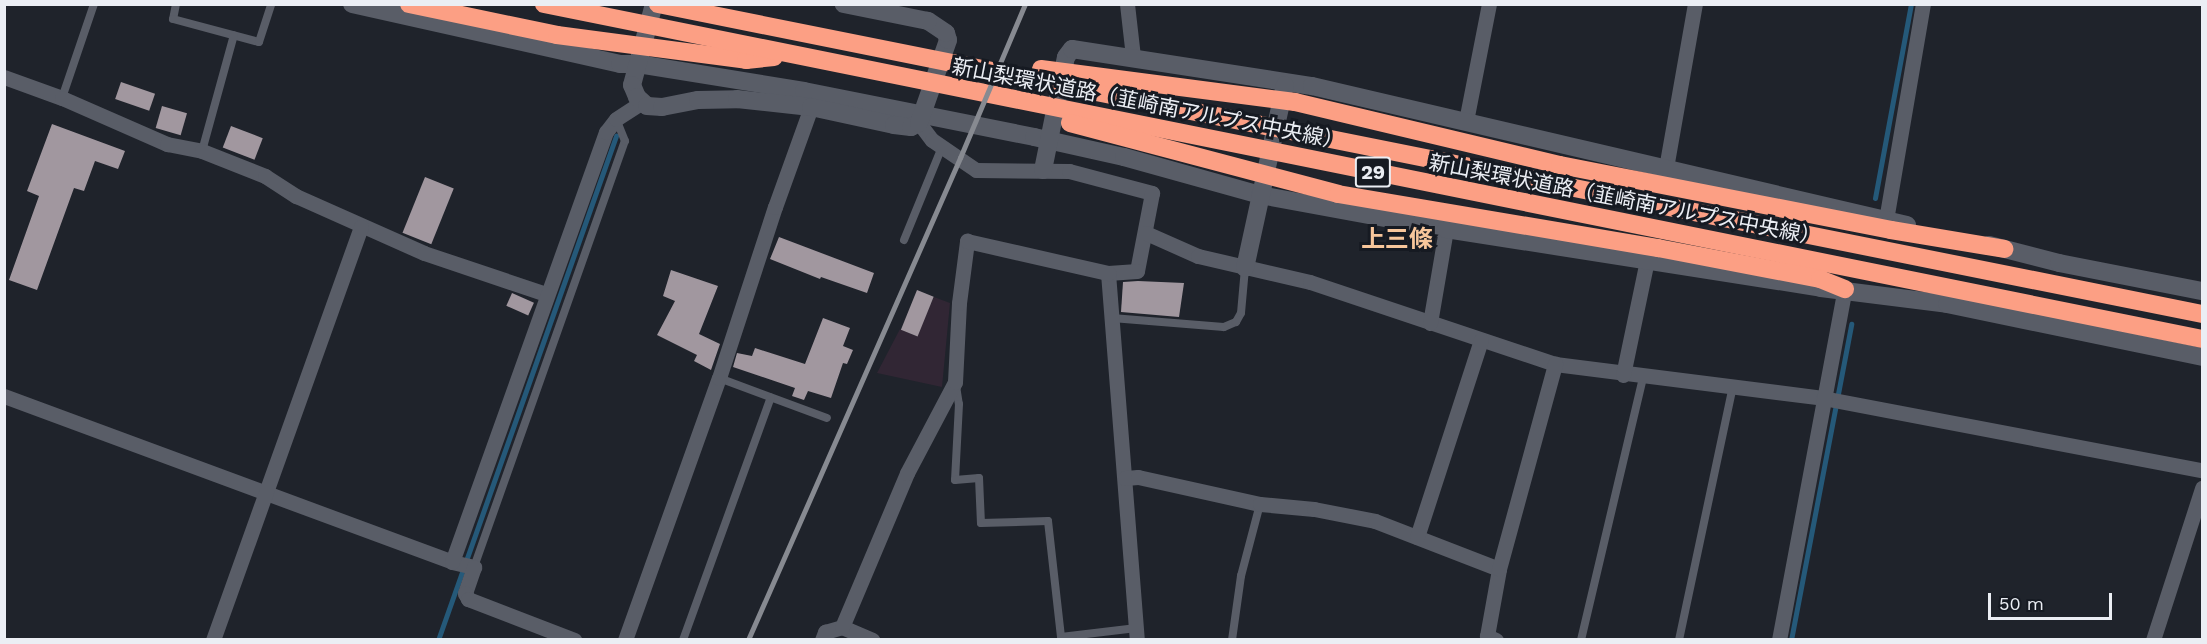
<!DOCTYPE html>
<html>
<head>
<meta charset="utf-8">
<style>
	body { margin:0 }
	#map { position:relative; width:2207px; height:644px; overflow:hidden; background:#1f232b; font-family:"Work Sans","Noto Sans JP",sans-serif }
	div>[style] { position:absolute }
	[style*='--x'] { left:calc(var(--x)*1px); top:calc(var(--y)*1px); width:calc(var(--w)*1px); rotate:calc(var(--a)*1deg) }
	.industrial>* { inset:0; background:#312634 }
	.stream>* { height:5px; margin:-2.5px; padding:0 2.5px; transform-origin:2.5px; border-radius:2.5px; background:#255979 }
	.building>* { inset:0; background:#a1979f; transform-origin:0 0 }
	.lane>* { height:8px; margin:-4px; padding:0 4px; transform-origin:4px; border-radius:4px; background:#595d67 }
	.street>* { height:15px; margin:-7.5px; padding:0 7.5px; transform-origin:7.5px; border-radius:7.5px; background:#595d67 }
	.secondary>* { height:18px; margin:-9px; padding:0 9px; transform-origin:9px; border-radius:9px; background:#595d67 }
	.highway>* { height:18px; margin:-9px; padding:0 9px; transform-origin:9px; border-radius:9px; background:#fc9f84 }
	.rail>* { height:4.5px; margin:-2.25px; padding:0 2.25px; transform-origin:2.25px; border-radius:2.25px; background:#878a91 }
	span { translate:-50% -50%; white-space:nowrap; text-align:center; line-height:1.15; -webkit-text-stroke:6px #161a22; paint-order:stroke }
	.shield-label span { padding:2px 4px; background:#161a22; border:2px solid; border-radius:4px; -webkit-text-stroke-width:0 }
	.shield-label { font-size:20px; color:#ebeef4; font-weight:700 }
	.street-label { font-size:21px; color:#ebeef4 }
	.quarter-label { font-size:24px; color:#f7c69b; font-weight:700 }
	.frame { position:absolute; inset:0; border:6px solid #ebeef4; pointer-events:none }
	.scale { position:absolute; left:1988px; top:593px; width:124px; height:27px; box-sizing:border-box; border:3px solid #ebeef4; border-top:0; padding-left:8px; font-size:18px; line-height:21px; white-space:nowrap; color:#ebeef4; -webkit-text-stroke:4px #161a22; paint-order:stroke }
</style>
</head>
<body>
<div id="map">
	<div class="industrial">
		<i style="clip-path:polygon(934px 297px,950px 303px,942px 387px,877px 373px,900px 329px,916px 336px)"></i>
	</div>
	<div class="stream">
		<i style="--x:1875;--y:198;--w:197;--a:-79.5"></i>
		<i style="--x:438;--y:640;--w:535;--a:-70.55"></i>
		<i style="--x:1791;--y:640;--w:322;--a:-79.2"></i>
	</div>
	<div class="building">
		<i style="left:121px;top:82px;width:36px;height:18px;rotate:19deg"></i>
		<i style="left:162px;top:106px;width:26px;height:23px;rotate:16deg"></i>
		<i style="clip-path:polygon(52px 124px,125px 151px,118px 169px,95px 161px,84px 191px,74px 188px,37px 290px,9px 280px,39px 196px,27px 191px)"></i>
		<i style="left:231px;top:126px;width:34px;height:23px;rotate:21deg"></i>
		<i style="left:425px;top:177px;width:31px;height:60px;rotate:22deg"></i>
		<i style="clip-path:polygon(779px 237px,874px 273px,867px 293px,821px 277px,820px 279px,770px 259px)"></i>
		<i style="clip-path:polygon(671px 270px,718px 286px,699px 334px,720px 344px,711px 370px,694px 361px,697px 355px,657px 335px,675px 301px,663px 296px)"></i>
		<i style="clip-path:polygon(1138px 281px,1184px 283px,1179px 317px,1121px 312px,1123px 282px)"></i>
		<i style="left:917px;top:290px;width:18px;height:43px;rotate:22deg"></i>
		<i style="left:512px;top:293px;width:24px;height:14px;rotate:24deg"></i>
		<i style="clip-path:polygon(823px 318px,850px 328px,843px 346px,853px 350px,847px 364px,843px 363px,831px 398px,808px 391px,804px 400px,792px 396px,795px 388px,733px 367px,737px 353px,752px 356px,755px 348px,805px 364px)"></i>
	</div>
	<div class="lane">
		<i style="--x:176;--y:4;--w:15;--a:101"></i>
		<i style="--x:173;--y:19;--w:89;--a:15"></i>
		<i style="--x:259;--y:42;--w:40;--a:-72"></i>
		<i style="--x:62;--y:98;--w:99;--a:-71.2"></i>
		<i style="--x:202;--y:151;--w:120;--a:-74.6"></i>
		<i style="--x:904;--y:240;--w:100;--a:-67.8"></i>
		<i style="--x:1112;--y:318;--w:112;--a:4.6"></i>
		<i style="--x:1224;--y:327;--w:13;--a:-23"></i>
		<i style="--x:1236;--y:322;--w:10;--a:-61"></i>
		<i style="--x:1241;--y:313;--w:45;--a:-84.9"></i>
		<i style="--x:719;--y:378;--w:115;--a:20.3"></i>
		<i style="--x:956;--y:386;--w:18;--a:81"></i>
		<i style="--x:959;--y:404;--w:76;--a:93"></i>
		<i style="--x:955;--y:480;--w:24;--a:-5"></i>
		<i style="--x:979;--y:478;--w:45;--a:87.5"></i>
		<i style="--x:981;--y:523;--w:67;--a:-1.7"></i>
		<i style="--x:1048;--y:521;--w:117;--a:83.6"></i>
		<i style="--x:1061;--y:637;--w:76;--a:-6.8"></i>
		<i style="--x:474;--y:567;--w:452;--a:-70.5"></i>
		<i style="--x:625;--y:141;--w:24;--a:-112"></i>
		<i style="--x:683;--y:640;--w:258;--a:-70.1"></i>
		<i style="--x:1232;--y:640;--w:65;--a:-82"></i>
		<i style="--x:1241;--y:576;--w:74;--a:-75.2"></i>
		<i style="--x:1581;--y:640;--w:270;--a:-76.7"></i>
		<i style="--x:1679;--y:640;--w:260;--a:-78"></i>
	</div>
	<div class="street">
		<i style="--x:1127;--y:4;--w:53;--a:83.5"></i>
		<i style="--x:4;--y:77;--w:62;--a:19.9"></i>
		<i style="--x:62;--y:98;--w:115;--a:23.7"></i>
		<i style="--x:167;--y:144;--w:36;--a:11"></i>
		<i style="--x:202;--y:151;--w:68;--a:21.6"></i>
		<i style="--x:265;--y:176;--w:37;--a:33"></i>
		<i style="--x:296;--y:196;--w:140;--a:24"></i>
		<i style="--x:424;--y:253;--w:129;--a:18.6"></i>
		<i style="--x:1466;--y:121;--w:119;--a:-78.9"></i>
		<i style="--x:919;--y:123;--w:21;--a:53"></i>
		<i style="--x:932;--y:140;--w:53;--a:34.3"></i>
		<i style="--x:976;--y:170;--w:93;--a:0.6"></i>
		<i style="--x:1069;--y:171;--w:86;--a:14.8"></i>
		<i style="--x:1152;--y:193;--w:79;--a:100.9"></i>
		<i style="--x:1137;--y:271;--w:29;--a:176"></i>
		<i style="--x:1108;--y:273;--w:368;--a:85.5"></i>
		<i style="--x:1666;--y:168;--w:167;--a:-80"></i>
		<i style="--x:1886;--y:220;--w:219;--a:-80.3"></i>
		<i style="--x:1146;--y:233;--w:57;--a:23.9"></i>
		<i style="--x:1198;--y:256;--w:115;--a:13.1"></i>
		<i style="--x:1310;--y:282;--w:258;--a:18.5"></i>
		<i style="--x:1555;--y:364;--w:270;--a:7.2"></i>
		<i style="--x:1823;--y:398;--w:386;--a:10.8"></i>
		<i style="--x:1430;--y:323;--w:95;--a:-80.3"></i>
		<i style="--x:1623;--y:375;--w:117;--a:-78.2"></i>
		<i style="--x:4;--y:396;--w:478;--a:20.3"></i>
		<i style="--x:452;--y:562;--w:23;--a:13"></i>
		<i style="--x:474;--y:567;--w:28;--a:109"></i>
		<i style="--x:465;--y:593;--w:7;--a:63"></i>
		<i style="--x:468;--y:599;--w:114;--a:21.1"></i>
		<i style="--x:1125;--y:478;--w:13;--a:-4"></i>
		<i style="--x:1138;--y:477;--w:125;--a:12.5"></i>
		<i style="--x:1260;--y:504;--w:54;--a:5.3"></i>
		<i style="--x:1314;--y:509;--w:62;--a:11.1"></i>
		<i style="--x:1375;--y:521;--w:133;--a:21.2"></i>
		<i style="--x:1417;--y:537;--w:207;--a:-72"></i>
		<i style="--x:452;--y:562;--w:457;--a:-70.3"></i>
		<i style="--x:606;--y:132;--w:16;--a:-52"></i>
		<i style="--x:616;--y:119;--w:31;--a:-33"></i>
		<i style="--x:842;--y:627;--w:33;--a:23"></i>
		<i style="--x:213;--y:640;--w:439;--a:-70.3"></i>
		<i style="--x:625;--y:640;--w:278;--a:-70.3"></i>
		<i style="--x:719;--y:378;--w:180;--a:-71.9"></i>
		<i style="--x:775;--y:207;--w:106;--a:-70.2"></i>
		<i style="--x:822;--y:640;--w:9;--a:-69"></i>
		<i style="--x:825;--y:632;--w:18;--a:-16"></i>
		<i style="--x:842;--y:627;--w:167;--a:-67.1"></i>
		<i style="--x:907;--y:473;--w:103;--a:-62.2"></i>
		<i style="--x:955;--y:382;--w:79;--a:-87.1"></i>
		<i style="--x:959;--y:303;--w:63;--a:-82.6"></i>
		<i style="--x:967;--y:241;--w:145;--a:12.8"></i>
		<i style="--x:1496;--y:640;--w:10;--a:-156"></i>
		<i style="--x:1487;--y:636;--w:68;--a:-79.8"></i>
		<i style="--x:1499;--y:569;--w:213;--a:-74.7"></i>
		<i style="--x:1779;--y:640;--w:357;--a:-79.4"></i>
		<i style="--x:2153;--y:640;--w:160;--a:-72.1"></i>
	</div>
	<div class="secondary">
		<i style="--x:352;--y:4;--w:275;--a:12.6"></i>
		<i style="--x:620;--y:64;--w:18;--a:0"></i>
		<i style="--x:638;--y:64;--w:168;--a:9.2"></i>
		<i style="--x:804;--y:91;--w:235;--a:11.3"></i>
		<i style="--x:1034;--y:137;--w:92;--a:12.5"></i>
		<i style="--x:1124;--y:157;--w:141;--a:15.6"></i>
		<i style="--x:1260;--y:195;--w:189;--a:10.4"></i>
		<i style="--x:1446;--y:229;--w:380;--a:8.9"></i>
		<i style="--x:1821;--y:288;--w:127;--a:7.2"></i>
		<i style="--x:1947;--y:304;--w:260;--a:11.7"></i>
		<i style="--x:654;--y:4;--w:84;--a:105.2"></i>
		<i style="--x:632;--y:85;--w:13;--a:67"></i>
		<i style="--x:637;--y:97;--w:13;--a:42"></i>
		<i style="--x:647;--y:106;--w:15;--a:4"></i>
		<i style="--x:662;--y:107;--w:37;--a:-11"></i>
		<i style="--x:698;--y:100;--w:39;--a:-1"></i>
		<i style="--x:737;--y:99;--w:74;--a:6.2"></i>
		<i style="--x:811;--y:107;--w:85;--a:12.2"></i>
		<i style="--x:894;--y:125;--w:17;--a:7"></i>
		<i style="--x:911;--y:127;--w:9;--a:-27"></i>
		<i style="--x:919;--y:123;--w:88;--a:-70.7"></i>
		<i style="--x:948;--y:40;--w:7;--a:-106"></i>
		<i style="--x:946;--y:33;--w:22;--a:-146"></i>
		<i style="--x:928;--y:21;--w:86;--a:-168.6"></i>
		<i style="--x:1043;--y:170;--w:115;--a:-78.5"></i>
		<i style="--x:1066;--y:57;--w:10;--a:-53"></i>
		<i style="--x:1072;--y:49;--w:243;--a:8.8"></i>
		<i style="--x:1312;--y:86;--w:611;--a:13.15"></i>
		<i style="--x:1989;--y:245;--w:72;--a:14.4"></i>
		<i style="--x:2059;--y:263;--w:146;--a:11.1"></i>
		<i style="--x:1245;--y:268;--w:187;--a:-77.7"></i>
	</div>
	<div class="highway">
		<i style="--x:409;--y:4;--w:151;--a:11.8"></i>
		<i style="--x:557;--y:35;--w:191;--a:7.5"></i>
		<i style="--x:746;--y:60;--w:28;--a:-6"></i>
		<i style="--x:544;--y:4;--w:1692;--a:11.42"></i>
		<i style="--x:658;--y:4;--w:1575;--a:11.35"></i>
		<i style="--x:1041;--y:69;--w:256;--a:7.4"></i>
		<i style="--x:1295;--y:102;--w:272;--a:13.4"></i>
		<i style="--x:1560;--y:165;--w:337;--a:11.1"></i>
		<i style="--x:1891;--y:230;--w:115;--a:9.5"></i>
		<i style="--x:1070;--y:123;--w:277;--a:14.8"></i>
		<i style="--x:1338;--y:194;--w:325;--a:9.6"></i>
		<i style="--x:1658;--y:248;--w:165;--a:10.8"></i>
		<i style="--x:1820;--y:279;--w:27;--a:22"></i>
	</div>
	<div class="rail">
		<i style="--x:748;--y:640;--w:527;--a:-66.26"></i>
		<i style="--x:960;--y:158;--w:167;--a:-67.1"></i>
	</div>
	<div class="shield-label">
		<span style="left:1373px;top:172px">29</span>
	</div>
	<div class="street-label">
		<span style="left:1148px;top:104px;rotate:11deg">新山梨環状道路（韮崎南アルプス中央線）</span>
		<span style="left:1625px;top:200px;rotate:11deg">新山梨環状道路（韮崎南アルプス中央線）</span>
	</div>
	<div class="quarter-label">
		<span style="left:1397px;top:240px">上三條</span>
	</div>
	<div class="frame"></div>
	<div class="scale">50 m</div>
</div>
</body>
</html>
